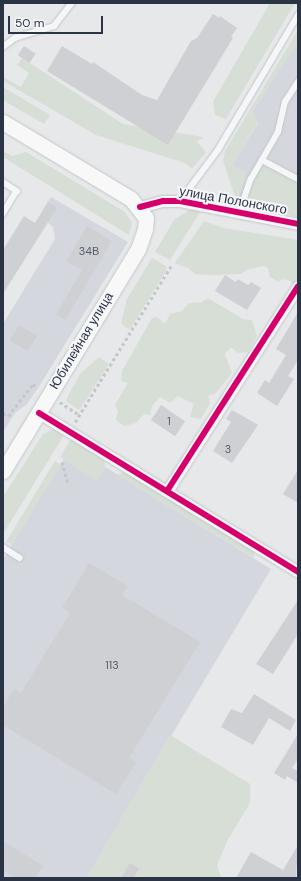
<!DOCTYPE html>
<html>
<head>
<meta charset="utf-8">
<style>
	body { margin:0 }
	#map { position:relative; width:301px; height:881px; overflow:hidden; background:#e6e8ea; font-family:"DM Sans",sans-serif }
	div>[style] { position:absolute }
	[style*='--x'] { left:calc(var(--x)*1px); top:calc(var(--y)*1px); width:calc(var(--w)*1px); rotate:calc(var(--a)*1deg) }
	.built>* { inset:0; background:#d4d7dd }
	.green>* { inset:0; background:#d6ded6 }
	.building>* { inset:0; background:#ced0d3; transform-origin:0 0 }
	.path>* { height:2.5px; margin-top:-1.25px; transform-origin:0; background:repeating-linear-gradient(90deg,#c5c6ca 0 3px,transparent 0 6px) }
	.roads { filter:drop-shadow(0 0 1px #c4c6c8) drop-shadow(0 0 1px #c4c6c8) }
	.lane>* { height:5.5px; margin:-2.75px; padding:0 2.75px; transform-origin:2.75px; border-radius:2.75px; background:#f5f6f7 }
	.street>* { height:11px; margin:-5.5px; padding:0 5.5px; transform-origin:5.5px; border-radius:5.5px; background:#f5f6f7 }
	.secondary>* { height:15px; margin:-7.5px; padding:0 7.5px; transform-origin:7.5px; border-radius:7.5px; background:#f8f8f8 }
	.cycleway>* { height:6px; margin:-3px; padding:0 3px; transform-origin:3px; border-radius:3px; background:#d6006c }
	span { translate:-50% -50%; white-space:nowrap; text-align:center; line-height:1.15; -webkit-text-stroke:4px #f4f6f9; paint-order:stroke }
	.number-label { font-size:11px; color:#545c69 }
	.number-label span { -webkit-text-stroke-width:0 }
	.street-label { font-size:13px; color:#2b3445 }
	.frame { position:absolute; inset:0; border:4px solid #2b3445; pointer-events:none }
	.scale { position:absolute; left:8px; top:16px; width:95px; height:18px; box-sizing:border-box; border:2px solid #2b3445; border-top:0; padding-left:5px; font-size:12px; line-height:14px; white-space:nowrap; color:#2b3445; -webkit-text-stroke:3px #f4f6f9; paint-order:stroke }
</style>
</head>
<body>
<div id="map">
	<div class="built">
		<i style="clip-path:polygon(298px 44px,298px 217px,237px 202px,246px 173px,232px 165px,258px 123px,253px 111px,293px 48px)"></i>
		<i style="clip-path:polygon(51px 197px,128px 242px,40px 385px,27px 404px,15px 413px,3px 432px,3px 324px,55px 239px,53px 227px,40px 215px)"></i>
		<i style="clip-path:polygon(64px 459px,97px 480px,105px 467px,271px 569px,86px 878px,3px 878px,3px 559px)"></i>
	</div>
	<div class="green">
		<i style="clip-path:polygon(270px 3px,295px 3px,226px 119px,215px 115px,213px 102px)"></i>
		<i style="clip-path:polygon(298px 30px,298px 44px,293px 48px,253px 111px,258px 122px,232px 165px,246px 173px,237px 202px,223px 161px,225px 151px)"></i>
		<i style="clip-path:polygon(22px 58px,123px 124px,204px 137px,197px 142px,206px 152px,192px 169px,185px 163px,96px 135px,3px 81px,3px 77px,21px 87px,29px 73px,17px 65px)"></i>
		<i style="clip-path:polygon(3px 87px,50px 115px,44px 124px,3px 100px)"></i>
		<i style="clip-path:polygon(3px 151px,12px 156px,26px 152px,125px 212px,132px 223px,129px 235px,3px 157px)"></i>
		<i style="clip-path:polygon(263px 165px,298px 183px,298px 212px,295px 216px,247px 204px,247px 198px)"></i>
		<i style="clip-path:polygon(189px 210px,199px 210px,200px 212px,170px 260px,155px 252px,174px 220px)"></i>
		<i style="clip-path:polygon(204px 221px,224px 228px,298px 240px,298px 277px,294px 285px,291px 281px,282px 279px,279px 282px,270px 277px,268px 268px,263px 266px,246px 270px,241px 274px,208px 275px,195px 274px,188px 268px,175px 263px)"></i>
		<i style="clip-path:polygon(152px 258px,166px 266px,166px 271px,130px 329px,125px 327px,121px 323px,127px 299px)"></i>
		<i style="clip-path:polygon(208px 298px,243px 319px,252px 320px,257px 336px,248px 352px,238px 353px,231px 347px,225px 354px,232px 373px,216px 393px,208px 396px,210px 403px,201px 419px,190px 417px,194px 404px,178px 396px,170px 403px,160px 397px,152px 406px,150px 415px,144px 414px,136px 423px,124px 426px,116px 420px,118px 412px,115px 405px,128px 383px,121px 381px,122px 371px,152px 318px,157px 317px,165px 324px,170px 314px,182px 311px,189px 303px,202px 302px)"></i>
		<i style="clip-path:polygon(99px 357px,109px 364px,79px 410px,66px 401px,68px 396px,80px 374px)"></i>
		<i style="clip-path:polygon(54px 429px,64px 435px,3px 534px,3px 497px,43px 434px)"></i>
		<i style="clip-path:polygon(71px 439px,104px 459px,105px 467px,97px 480px,60px 457px)"></i>
		<i style="clip-path:polygon(55px 461px,61px 465px,12px 544px,6px 542px)"></i>
		<i style="clip-path:polygon(125px 471px,254px 551px,254px 558px,118px 475px)"></i>
		<i style="clip-path:polygon(170px 735px,250px 784px,250px 803px,227px 841px,217px 865px,221px 878px,86px 878px)"></i>
	</div>
	<div class="building">
		<i style="clip-path:polygon(213px 14px,219px 18px,220px 16px,237px 28px,231px 37px,233px 38px,168px 145px,47px 71px,62px 46px,92px 64px,93px 62px,142px 95px,157px 100px,191px 41px,197px 38px)"></i>
		<i style="left:24px;top:46px;width:14px;height:11px;rotate:34deg"></i>
		<i style="clip-path:polygon(48px 202px,57px 208px,3px 294px,3px 250px,24px 216px,35px 223px)"></i>
		<i style="clip-path:polygon(87px 226px,112px 241px,65px 320px,56px 314px,82px 270px,66px 261px)"></i>
		<i style="clip-path:polygon(225px 275px,236px 282px,238px 279px,248px 285px,251px 282px,261px 288px,247px 310px,215px 291px)"></i>
		<i style="clip-path:polygon(298px 312px,298px 360px,288px 376px,294px 379px,277px 406px,257px 393px,265px 380px,269px 383px,286px 355px,276px 349px)"></i>
		<i style="left:19px;top:325px;width:21px;height:18px;rotate:31deg"></i>
		<i style="left:161px;top:405px;width:29px;height:18px;rotate:34deg"></i>
		<i style="clip-path:polygon(232px 410px,258px 425px,232px 463px,213px 451px,231px 422px,226px 419px)"></i>
		<i style="clip-path:polygon(298px 470px,298px 503px,283px 494px)"></i>
		<i style="clip-path:polygon(89px 563px,128px 586px,122px 595px,200px 642px,129px 758px,136px 762px,116px 794px,3px 725px,3px 707px,14px 689px,21px 693px,70px 613px,62px 608px)"></i>
		<i style="clip-path:polygon(298px 600px,298px 634px,273px 674px,256px 664px)"></i>
		<i style="clip-path:polygon(254px 694px,296px 720px,290px 731px,269px 718px,253px 745px,221px 727px,231px 709px,242px 713px)"></i>
		<i style="clip-path:polygon(298px 734px,298px 759px,292px 768px,298px 771px,298px 783px,287px 776px,285px 780px,274px 773px)"></i>
		<i style="clip-path:polygon(3px 841px,43px 866px,35px 878px,16px 878px,3px 870px)"></i>
		<i style="clip-path:polygon(298px 845px,296px 878px,236px 878px,251px 852px,283px 870px)"></i>
		<i style="clip-path:polygon(130px 863px,139px 869px,133px 878px,121px 878px)"></i>
	</div>
	<div class="path">
		<i style="--x:60;--y:402;--w:23;--a:34"></i>
		<i style="--x:3;--y:413;--w:6;--a:31"></i>
		<i style="--x:8;--y:416;--w:41;--a:-52"></i>
		<i style="--x:33;--y:384;--w:6;--a:39"></i>
		<i style="--x:75;--y:422;--w:183;--a:-58.4"></i>
		<i style="--x:62;--y:462;--w:22;--a:74"></i>
	</div>
	<div class="roads">
		<div class="lane">
			<i style="--x:3;--y:47;--w:15;--a:-37"></i>
			<i style="--x:15;--y:38;--w:41;--a:-17.1"></i>
			<i style="--x:54;--y:26;--w:29;--a:-52"></i>
			<i style="--x:262;--y:160;--w:41;--a:27.8"></i>
			<i style="--x:3;--y:182;--w:17;--a:33"></i>
			<i style="--x:17;--y:191;--w:27;--a:121"></i>
			<i style="--x:180;--y:201;--w:64;--a:-53.3"></i>
			<i style="--x:218;--y:150;--w:157;--a:-59.3"></i>
			<i style="--x:239;--y:213;--w:36;--a:-71"></i>
			<i style="--x:251;--y:179;--w:54;--a:-60.1"></i>
			<i style="--x:278;--y:132;--w:31;--a:-77"></i>
			<i style="--x:285;--y:102;--w:24;--a:-57"></i>
			<i style="--x:3;--y:547;--w:20;--a:33"></i>
		</div>
		<div class="street">
			<i style="--x:140;--y:207;--w:24;--a:-15"></i>
			<i style="--x:163;--y:201;--w:17;--a:0"></i>
			<i style="--x:180;--y:201;--w:120;--a:11"></i>
			<i style="--x:39;--y:413;--w:304;--a:31.5"></i>
			<i style="--x:167;--y:491;--w:243;--a:-57.4"></i>
		</div>
		<div class="secondary">
			<i style="--x:3;--y:122;--w:149;--a:31"></i>
			<i style="--x:131;--y:199;--w:24;--a:52"></i>
			<i style="--x:146;--y:218;--w:11;--a:95"></i>
			<i style="--x:145;--y:229;--w:21;--a:109"></i>
			<i style="--x:138;--y:249;--w:260;--a:121.3"></i>
		</div>
	</div>
	<div class="cycleway">
		<i style="--x:140;--y:207;--w:24;--a:-15"></i>
		<i style="--x:163;--y:201;--w:17;--a:0"></i>
		<i style="--x:180;--y:201;--w:120;--a:11"></i>
		<i style="--x:39;--y:413;--w:304;--a:31.5"></i>
		<i style="--x:167;--y:491;--w:243;--a:-57.4"></i>
	</div>
	<div class="number-label">
		<span style="left:89px;top:251px">34В</span>
		<span style="left:169px;top:421px">1</span>
		<span style="left:228px;top:449px">3</span>
		<span style="left:112px;top:665px">113</span>
	</div>
	<div class="street-label">
		<span style="left:233px;top:201px;rotate:10deg">улица Полонского</span>
		<span style="left:82px;top:341px;rotate:-59deg">Юбилейная улица</span>
	</div>
	<div class="frame"></div>
	<div class="scale">50 m</div>
</div>
</body>
</html>
